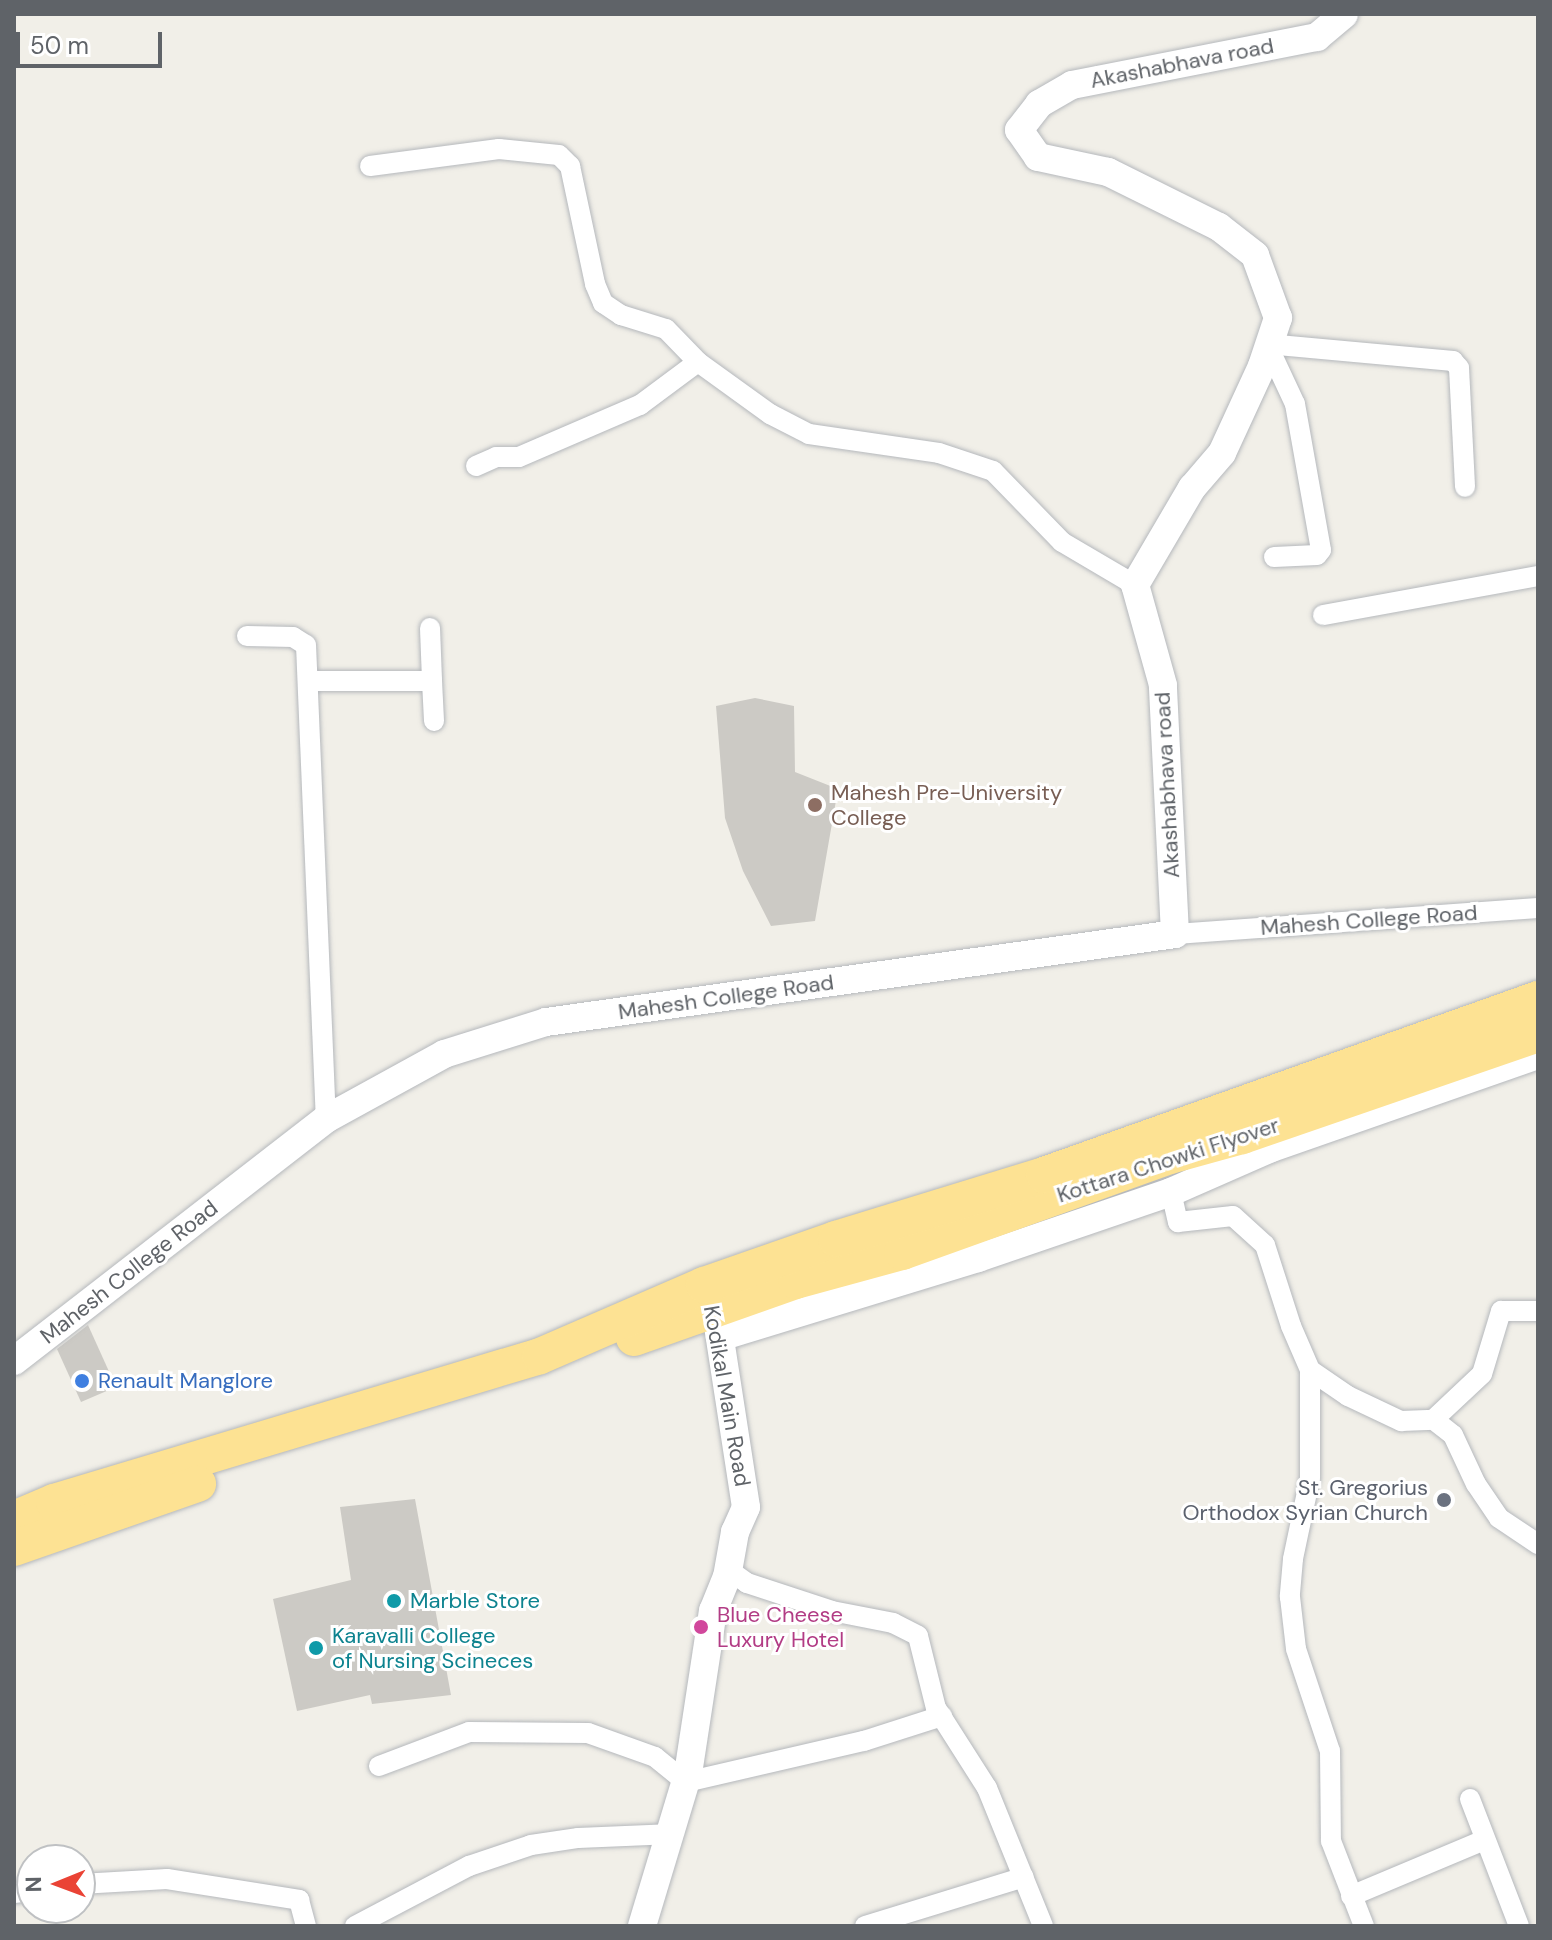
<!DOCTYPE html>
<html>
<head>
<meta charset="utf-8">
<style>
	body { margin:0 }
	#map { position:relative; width:1552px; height:1940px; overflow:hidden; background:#f1efe8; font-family:"DM Sans",sans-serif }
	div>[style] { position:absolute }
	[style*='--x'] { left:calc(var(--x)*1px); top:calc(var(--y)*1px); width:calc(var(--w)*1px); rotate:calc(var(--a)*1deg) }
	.building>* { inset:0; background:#cccac5 }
	.roads { filter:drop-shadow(0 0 2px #b5b8bc) drop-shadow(0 0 2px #b5b8bc) }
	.street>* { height:20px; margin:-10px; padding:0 10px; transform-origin:10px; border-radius:10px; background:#fff }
	.secondary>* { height:28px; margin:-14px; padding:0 14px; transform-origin:14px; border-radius:14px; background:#fff }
	.highway>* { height:36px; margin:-18px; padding:0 18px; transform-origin:18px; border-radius:18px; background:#fde293 }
	.dots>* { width:22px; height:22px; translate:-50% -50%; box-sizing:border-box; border:4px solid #fff; border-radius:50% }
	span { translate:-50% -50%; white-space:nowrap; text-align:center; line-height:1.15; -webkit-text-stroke:6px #fff; paint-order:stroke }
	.street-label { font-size:22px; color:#5f6368 }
	.education-label { font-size:22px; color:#785e54 }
	.left { translate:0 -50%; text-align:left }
	.shop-label { font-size:22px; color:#366cbe }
	.worship-label { font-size:22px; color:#5b616d }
	.right { translate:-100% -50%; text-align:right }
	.culture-label { font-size:22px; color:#0d838f }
	.hotel-label { font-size:22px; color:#b23c85 }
	.frame { position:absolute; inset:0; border:16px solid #5f6368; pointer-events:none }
	.north { position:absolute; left:16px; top:1844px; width:80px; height:80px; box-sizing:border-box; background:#fff; border:2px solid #bfc1c3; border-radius:50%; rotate:269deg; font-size:22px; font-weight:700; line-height:32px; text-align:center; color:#5f6368 }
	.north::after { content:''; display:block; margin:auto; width:28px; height:36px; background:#ea4335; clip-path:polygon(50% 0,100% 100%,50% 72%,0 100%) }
	.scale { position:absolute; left:16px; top:32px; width:146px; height:36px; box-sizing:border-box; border:4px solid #5f6368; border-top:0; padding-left:10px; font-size:24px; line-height:28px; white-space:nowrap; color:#5f6368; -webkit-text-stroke:6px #fff; paint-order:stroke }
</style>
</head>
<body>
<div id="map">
	<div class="building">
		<i style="clip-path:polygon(755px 698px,794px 706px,795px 772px,838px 789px,815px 921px,771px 926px,743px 871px,725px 818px,716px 706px)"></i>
		<i style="clip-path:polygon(88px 1325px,116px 1387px,81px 1402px,57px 1349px)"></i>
		<i style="clip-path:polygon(415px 1499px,451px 1695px,372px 1704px,370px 1695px,297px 1711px,273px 1599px,351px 1580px,340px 1507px)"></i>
	</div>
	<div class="roads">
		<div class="street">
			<i style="--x:370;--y:166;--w:130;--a:-7.5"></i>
			<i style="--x:499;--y:149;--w:60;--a:5.7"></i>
			<i style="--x:559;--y:155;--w:16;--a:45"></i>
			<i style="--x:570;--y:166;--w:121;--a:78"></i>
			<i style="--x:595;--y:284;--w:21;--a:67"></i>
			<i style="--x:603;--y:303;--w:22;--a:34"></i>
			<i style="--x:621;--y:315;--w:47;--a:17.3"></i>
			<i style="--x:666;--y:329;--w:46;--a:45.9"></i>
			<i style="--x:1267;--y:344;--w:187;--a:5.2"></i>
			<i style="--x:1453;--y:361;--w:9;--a:49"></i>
			<i style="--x:1459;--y:368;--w:119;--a:87.1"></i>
			<i style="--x:1267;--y:344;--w:66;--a:65"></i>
			<i style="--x:1295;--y:404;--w:148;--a:79.9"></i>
			<i style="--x:1321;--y:550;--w:6;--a:129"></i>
			<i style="--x:1317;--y:555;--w:43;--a:177.3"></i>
			<i style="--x:476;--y:466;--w:22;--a:-24"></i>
			<i style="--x:496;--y:457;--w:23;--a:0"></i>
			<i style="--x:519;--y:457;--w:132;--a:-23.3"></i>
			<i style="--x:640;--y:405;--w:72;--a:-36.6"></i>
			<i style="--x:698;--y:362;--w:89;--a:35.8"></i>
			<i style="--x:770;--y:414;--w:44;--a:27.1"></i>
			<i style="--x:809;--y:434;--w:131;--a:8.3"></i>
			<i style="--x:939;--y:453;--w:57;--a:18.4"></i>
			<i style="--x:993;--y:471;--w:99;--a:45.8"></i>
			<i style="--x:1062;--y:542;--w:85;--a:30.5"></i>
			<i style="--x:1323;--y:615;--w:219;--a:-10.3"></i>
			<i style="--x:430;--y:628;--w:53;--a:87.8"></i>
			<i style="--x:247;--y:636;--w:46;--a:1.2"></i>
			<i style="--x:293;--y:637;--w:15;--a:32"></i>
			<i style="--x:306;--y:645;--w:474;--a:87.6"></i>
			<i style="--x:309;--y:681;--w:123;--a:0"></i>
			<i style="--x:432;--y:681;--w:40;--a:87.1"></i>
			<i style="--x:1175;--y:934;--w:364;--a:-4.1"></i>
			<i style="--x:1171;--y:1192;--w:31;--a:77"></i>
			<i style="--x:1178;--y:1222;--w:55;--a:-6.2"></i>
			<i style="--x:1233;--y:1216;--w:43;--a:42.2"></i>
			<i style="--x:1265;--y:1245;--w:85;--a:72.2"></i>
			<i style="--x:1291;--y:1326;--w:48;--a:66.6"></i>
			<i style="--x:1310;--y:1370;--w:46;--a:34.4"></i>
			<i style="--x:1348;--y:1396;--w:59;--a:25.3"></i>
			<i style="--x:1401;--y:1421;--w:33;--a:-2"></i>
			<i style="--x:1434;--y:1420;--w:24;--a:38"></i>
			<i style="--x:1453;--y:1435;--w:54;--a:64.9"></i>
			<i style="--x:1476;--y:1484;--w:41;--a:55.9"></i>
			<i style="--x:1499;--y:1518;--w:47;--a:33.7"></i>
			<i style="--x:1310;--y:1370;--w:108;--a:90"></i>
			<i style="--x:1310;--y:1478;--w:83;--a:101.9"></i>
			<i style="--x:1293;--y:1559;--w:38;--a:95"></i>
			<i style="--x:1290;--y:1597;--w:52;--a:83.4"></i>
			<i style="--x:1296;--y:1649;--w:108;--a:71.6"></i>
			<i style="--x:1330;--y:1751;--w:90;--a:89.4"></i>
			<i style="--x:1331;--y:1841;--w:91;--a:68.8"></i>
			<i style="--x:1433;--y:1420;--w:67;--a:-43.2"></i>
			<i style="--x:1482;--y:1374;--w:66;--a:-73.2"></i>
			<i style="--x:1501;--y:1311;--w:37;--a:0"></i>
			<i style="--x:729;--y:1570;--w:22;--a:36"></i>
			<i style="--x:747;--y:1583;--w:89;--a:18.2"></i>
			<i style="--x:832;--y:1611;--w:62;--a:11.1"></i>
			<i style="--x:893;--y:1623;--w:28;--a:27"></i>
			<i style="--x:918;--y:1636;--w:74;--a:76"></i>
			<i style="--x:936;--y:1708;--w:95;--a:57.5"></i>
			<i style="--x:987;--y:1788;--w:149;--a:67.9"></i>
			<i style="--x:379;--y:1766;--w:96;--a:-20.7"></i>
			<i style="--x:469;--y:1732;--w:119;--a:0.5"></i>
			<i style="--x:588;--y:1733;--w:71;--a:19.7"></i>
			<i style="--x:655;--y:1757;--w:40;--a:39"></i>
			<i style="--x:686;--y:1782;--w:183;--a:-13"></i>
			<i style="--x:864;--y:1741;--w:82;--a:-17.8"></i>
			<i style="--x:1470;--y:1799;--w:136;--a:68.9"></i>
			<i style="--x:80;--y:1884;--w:87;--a:-3.3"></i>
			<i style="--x:167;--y:1879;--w:134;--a:9"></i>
			<i style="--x:299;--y:1900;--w:27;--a:75"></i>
			<i style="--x:14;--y:1893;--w:18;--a:-6"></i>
			<i style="--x:1351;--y:1896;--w:144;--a:-22.8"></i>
			<i style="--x:355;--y:1926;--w:129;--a:-27.8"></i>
			<i style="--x:469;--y:1866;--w:65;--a:-18.7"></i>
			<i style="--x:531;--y:1845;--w:48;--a:-8.5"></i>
			<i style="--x:578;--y:1838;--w:95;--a:-2.4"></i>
			<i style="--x:865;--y:1926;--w:166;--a:-17.1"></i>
		</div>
		<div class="secondary">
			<i style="--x:720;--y:1337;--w:270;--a:-17"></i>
			<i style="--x:978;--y:1258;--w:204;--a:-18.9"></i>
			<i style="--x:1171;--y:1192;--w:107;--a:-23.7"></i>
			<i style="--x:1269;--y:1149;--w:285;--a:-19.3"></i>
			<i style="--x:14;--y:1361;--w:395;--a:-37.8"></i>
			<i style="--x:326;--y:1119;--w:135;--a:-28.8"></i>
			<i style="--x:444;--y:1054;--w:107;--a:-17.4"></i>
			<i style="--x:546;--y:1022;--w:635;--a:-7.96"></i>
			<i style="--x:1175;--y:934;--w:249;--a:-92.8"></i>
			<i style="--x:1163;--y:685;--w:104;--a:-105.6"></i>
			<i style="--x:1135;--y:585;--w:113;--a:-59.6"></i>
			<i style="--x:1192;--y:488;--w:46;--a:-49.4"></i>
			<i style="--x:1222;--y:453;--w:96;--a:-65.3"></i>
			<i style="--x:1262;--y:366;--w:51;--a:-71.6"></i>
			<i style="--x:1278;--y:318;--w:67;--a:-110.1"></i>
			<i style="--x:1255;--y:255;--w:46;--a:-142.1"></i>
			<i style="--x:1219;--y:227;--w:124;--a:-153.6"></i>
			<i style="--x:1108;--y:172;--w:72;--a:-167.9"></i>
			<i style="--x:1038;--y:157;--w:33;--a:-125"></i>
			<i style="--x:1019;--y:130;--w:33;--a:-52"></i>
			<i style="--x:1039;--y:104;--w:38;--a:-30"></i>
			<i style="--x:1072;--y:85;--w:250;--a:-11.1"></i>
			<i style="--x:1317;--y:37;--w:35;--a:-40"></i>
			<i style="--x:642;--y:1926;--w:159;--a:-73.2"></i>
			<i style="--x:688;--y:1774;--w:165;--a:-81.3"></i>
			<i style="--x:713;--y:1611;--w:37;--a:-68"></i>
			<i style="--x:727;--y:1577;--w:46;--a:-79.9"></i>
			<i style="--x:735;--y:1532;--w:27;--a:-66"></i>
			<i style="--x:746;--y:1507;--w:189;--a:-98.8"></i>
		</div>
		<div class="highway">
			<i style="--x:634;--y:1338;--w:172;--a:-19.4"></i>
			<i style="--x:796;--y:1281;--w:110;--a:-15.3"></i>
			<i style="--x:902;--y:1252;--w:285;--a:-19.7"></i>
			<i style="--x:1170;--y:1156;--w:75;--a:-15.5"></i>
			<i style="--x:1242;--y:1136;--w:313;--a:-19"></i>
			<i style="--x:14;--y:1519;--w:43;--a:-23"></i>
			<i style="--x:54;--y:1502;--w:507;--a:-16.72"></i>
			<i style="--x:540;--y:1356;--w:179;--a:-23.4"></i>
			<i style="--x:704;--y:1285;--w:140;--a:-19.2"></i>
			<i style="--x:836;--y:1239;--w:218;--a:-17.1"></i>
			<i style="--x:1044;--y:1175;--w:524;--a:-19.61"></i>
			<i style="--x:14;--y:1548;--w:195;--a:-19.2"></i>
		</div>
	</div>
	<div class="dots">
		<i style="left:815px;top:805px;background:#8d6e63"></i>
		<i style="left:82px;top:1381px;background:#3f7fe0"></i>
		<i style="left:1444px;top:1500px;background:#6b7280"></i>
		<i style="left:394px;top:1601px;background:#0f9aa8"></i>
		<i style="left:701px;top:1627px;background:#d1479c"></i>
		<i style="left:316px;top:1648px;background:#0f9aa8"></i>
	</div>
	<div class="street-label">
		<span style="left:1182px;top:63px;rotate:-11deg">Akashabhava road</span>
		<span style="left:1167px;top:785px;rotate:-93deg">Akashabhava road</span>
		<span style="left:1369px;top:920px;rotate:-4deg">Mahesh College Road</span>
		<span style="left:726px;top:997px;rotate:-8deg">Mahesh College Road</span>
		<span style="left:1168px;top:1160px;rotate:-18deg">Kottara Chowki Flyover</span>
		<span style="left:129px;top:1272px;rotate:-38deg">Mahesh College Road</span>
		<span style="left:727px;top:1396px;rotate:80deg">Kodikal Main Road</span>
	</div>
	<div class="education-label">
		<span class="left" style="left:831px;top:805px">Mahesh Pre-University<br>College</span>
	</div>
	<div class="shop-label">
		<span class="left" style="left:98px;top:1381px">Renault Manglore</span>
	</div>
	<div class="worship-label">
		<span class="right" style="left:1428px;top:1500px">St. Gregorius<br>Orthodox Syrian Church</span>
	</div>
	<div class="culture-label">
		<span class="left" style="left:410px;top:1601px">Marble Store</span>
		<span class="left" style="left:332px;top:1648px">Karavalli College<br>of Nursing Scineces</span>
	</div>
	<div class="hotel-label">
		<span class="left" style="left:717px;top:1627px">Blue Cheese<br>Luxury Hotel</span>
	</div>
	<div class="frame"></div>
	<div class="north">N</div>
	<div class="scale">50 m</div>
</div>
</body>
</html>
